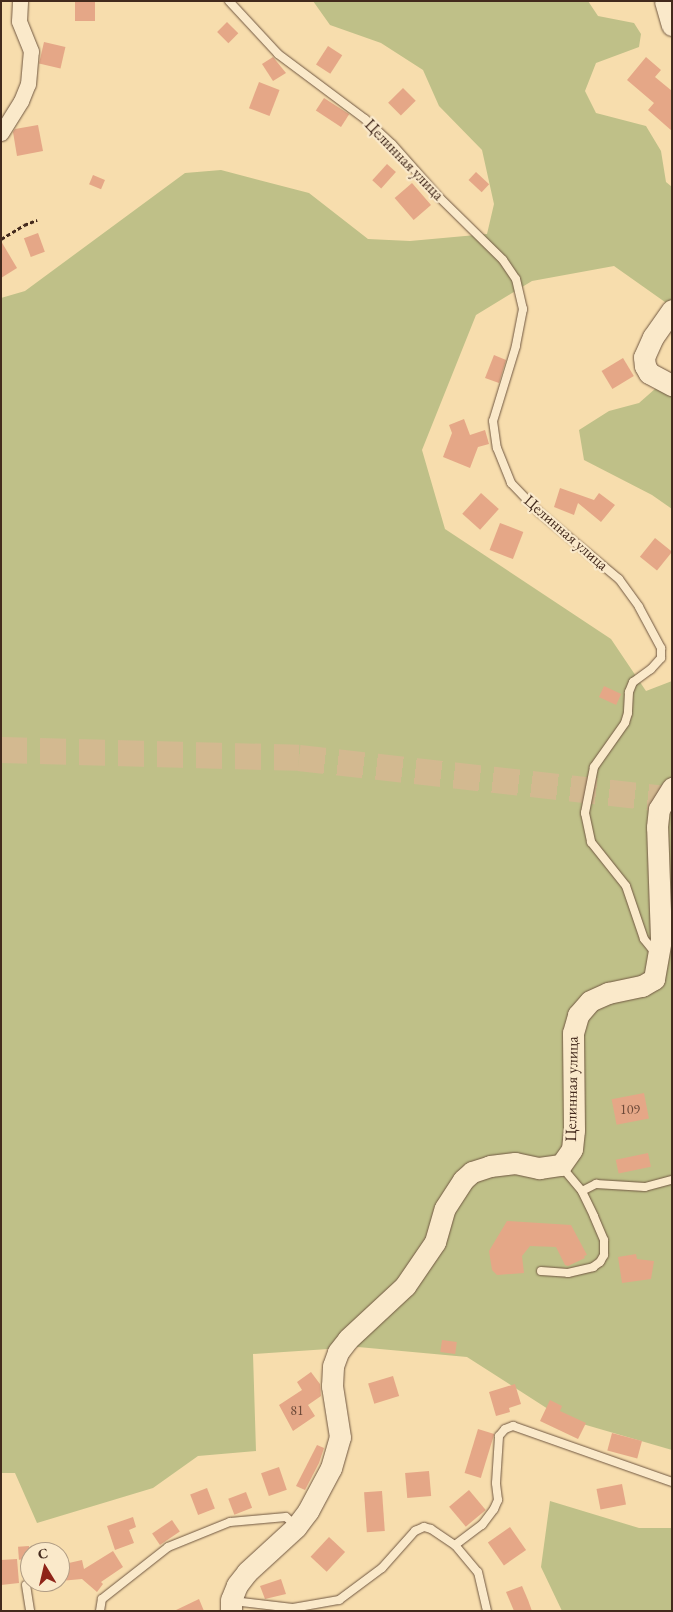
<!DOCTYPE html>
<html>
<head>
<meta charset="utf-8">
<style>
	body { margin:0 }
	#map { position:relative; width:673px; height:1612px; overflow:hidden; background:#f7ddad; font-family:"EB Garamond",serif }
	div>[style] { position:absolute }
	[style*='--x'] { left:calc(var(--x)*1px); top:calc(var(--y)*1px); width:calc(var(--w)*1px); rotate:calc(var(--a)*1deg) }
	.green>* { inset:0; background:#bfc088 }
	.building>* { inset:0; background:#e5a787; transform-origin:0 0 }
	.highway-tunnel>* { height:26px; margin-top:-13px; transform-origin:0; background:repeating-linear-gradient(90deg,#d3b990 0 26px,transparent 0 39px) }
	.path>* { height:2.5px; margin-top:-1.25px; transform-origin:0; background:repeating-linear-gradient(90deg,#432a1d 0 4px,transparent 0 6.5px) }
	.roads { filter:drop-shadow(0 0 1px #705741) drop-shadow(0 0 1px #705741) }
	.lane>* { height:8px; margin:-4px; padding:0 4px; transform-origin:4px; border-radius:4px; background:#fae9ca }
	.street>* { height:15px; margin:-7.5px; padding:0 7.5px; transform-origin:7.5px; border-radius:7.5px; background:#fae9ca }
	.secondary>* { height:21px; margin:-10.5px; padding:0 10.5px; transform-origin:10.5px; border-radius:10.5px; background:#fae9ca }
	span { translate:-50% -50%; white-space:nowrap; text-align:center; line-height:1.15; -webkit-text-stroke:4.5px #fae9ca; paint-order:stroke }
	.number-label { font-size:14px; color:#6c4938 }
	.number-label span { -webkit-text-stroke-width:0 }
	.street-label { font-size:16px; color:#432a1d }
	.frame { position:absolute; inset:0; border:2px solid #432a1d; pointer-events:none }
	.north { position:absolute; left:20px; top:1542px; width:50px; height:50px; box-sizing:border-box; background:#fae9ca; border:1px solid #b19d85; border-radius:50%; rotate:351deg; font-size:14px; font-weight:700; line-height:20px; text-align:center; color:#432a1d }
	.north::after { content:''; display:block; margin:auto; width:18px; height:22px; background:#8f2418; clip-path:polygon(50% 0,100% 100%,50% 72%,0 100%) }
</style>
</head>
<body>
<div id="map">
	<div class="green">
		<i style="clip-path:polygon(313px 1px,588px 1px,598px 16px,634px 23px,641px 34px,639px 47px,596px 63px,585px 91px,596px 113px,646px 126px,661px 151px,666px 182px,672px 187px,672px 307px,614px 266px,532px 281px,476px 315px,422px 450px,445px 529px,611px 639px,646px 691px,672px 681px,672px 1450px,562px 1418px,467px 1357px,358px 1347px,253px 1354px,256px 1451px,198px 1456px,153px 1488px,37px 1523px,15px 1473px,1px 1473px,1px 298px,25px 291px,185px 173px,221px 170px,309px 193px,368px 239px,410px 241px,487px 234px,494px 204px,482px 150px,439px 106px,423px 70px,381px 43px,330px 25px)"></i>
		<i style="clip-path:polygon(672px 374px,672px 509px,652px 495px,584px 460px,579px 430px,609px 411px,639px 403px)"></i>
		<i style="clip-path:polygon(550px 1501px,639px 1528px,672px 1528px,672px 1611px,562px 1611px,541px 1567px)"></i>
	</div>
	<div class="building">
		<i style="left:75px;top:1px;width:20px;height:20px"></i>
		<i style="left:227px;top:22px;width:16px;height:14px;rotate:45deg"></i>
		<i style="left:44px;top:42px;width:22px;height:22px;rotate:13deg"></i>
		<i style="left:328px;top:46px;width:17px;height:22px;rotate:33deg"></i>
		<i style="clip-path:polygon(273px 57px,286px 73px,273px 81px,262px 64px)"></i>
		<i style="clip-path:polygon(646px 57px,661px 70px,655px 77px,672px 91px,672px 131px,648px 110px,654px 103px,627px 80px)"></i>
		<i style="left:259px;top:82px;width:22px;height:28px;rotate:21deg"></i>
		<i style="left:403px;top:88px;width:18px;height:21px;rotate:45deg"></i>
		<i style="left:324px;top:98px;width:30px;height:15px;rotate:33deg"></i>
		<i style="clip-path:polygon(38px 125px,43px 151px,17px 156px,13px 132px,15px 129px)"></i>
		<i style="left:387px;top:164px;width:12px;height:22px;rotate:42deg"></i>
		<i style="left:476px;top:172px;width:18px;height:11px;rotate:43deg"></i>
		<i style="left:93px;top:175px;width:13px;height:10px;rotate:23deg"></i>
		<i style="left:412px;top:183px;width:29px;height:23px;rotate:49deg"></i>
		<i style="left:38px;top:233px;width:20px;height:15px;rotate:70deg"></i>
		<i style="clip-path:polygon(1px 241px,17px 268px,1px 278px)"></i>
		<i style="clip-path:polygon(494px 355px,506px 360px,499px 383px,485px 378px)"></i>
		<i style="left:623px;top:358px;width:21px;height:25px;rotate:59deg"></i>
		<i style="clip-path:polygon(464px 419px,470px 435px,485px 430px,489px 444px,478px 447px,470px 468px,443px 457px,452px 433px,449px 425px)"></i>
		<i style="clip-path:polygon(560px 488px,594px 500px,599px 493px,615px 505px,601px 522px,578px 503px,574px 515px,554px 507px)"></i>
		<i style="left:481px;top:493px;width:24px;height:28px;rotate:42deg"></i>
		<i style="left:500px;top:523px;width:25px;height:29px;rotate:21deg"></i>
		<i style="left:655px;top:538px;width:22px;height:24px;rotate:39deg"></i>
		<i style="left:604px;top:686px;width:19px;height:12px;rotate:25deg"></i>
		<i style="left:644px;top:1093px;width:26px;height:33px;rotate:79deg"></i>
		<i style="left:648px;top:1153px;width:14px;height:33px;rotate:78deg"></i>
		<i style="clip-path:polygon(507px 1221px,571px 1225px,587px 1255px,584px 1256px,585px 1258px,568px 1266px,565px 1265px,556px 1247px,530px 1246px,522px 1256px,524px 1273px,497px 1275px,492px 1270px,489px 1251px)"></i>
		<i style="clip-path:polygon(636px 1254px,637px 1259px,654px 1261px,651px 1279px,622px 1283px,618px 1257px)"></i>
		<i style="left:442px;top:1340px;width:15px;height:12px;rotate:8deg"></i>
		<i style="clip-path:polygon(311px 1372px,320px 1384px,321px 1396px,308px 1405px,315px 1416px,293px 1431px,279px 1405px,302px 1390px,297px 1382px)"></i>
		<i style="left:393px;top:1376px;width:21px;height:26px;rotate:73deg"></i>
		<i style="clip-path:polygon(515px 1384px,521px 1404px,509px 1408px,510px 1412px,496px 1416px,489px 1392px)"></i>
		<i style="clip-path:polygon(550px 1400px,562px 1406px,560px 1411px,586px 1423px,578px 1439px,540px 1421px)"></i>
		<i style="left:478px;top:1429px;width:17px;height:46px;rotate:17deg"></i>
		<i style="left:612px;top:1433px;width:31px;height:18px;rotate:15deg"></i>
		<i style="clip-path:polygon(317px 1445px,324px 1448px,319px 1463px,305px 1490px,296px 1486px)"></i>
		<i style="left:279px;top:1467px;width:24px;height:19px;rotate:71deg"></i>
		<i style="left:429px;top:1471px;width:25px;height:24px;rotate:85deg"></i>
		<i style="left:622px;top:1484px;width:21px;height:26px;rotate:79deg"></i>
		<i style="left:207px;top:1488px;width:22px;height:18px;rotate:69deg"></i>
		<i style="left:469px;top:1490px;width:26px;height:26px;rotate:50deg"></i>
		<i style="left:382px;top:1491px;width:40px;height:18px;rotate:86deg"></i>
		<i style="left:246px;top:1492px;width:17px;height:19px;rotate:69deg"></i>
		<i style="clip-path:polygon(133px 1517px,136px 1527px,129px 1530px,134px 1543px,115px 1550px,107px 1526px)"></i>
		<i style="left:172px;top:1520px;width:14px;height:24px;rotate:56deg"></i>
		<i style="left:510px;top:1527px;width:28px;height:27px;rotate:55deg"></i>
		<i style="left:329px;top:1537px;width:22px;height:27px;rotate:43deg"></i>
		<i style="left:29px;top:1546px;width:13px;height:11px;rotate:86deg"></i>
		<i style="clip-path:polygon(113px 1551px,123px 1567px,101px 1582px,103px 1584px,97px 1592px,82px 1579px,60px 1581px,60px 1565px,82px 1560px,84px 1569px)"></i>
		<i style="clip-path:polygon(17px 1559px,19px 1583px,1px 1585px,1px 1560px)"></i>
		<i style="clip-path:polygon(281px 1579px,286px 1594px,265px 1599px,260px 1586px)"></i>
		<i style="clip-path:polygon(522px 1586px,528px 1600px,532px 1611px,514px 1611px,506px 1592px)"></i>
		<i style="clip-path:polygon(199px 1599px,204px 1611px,174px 1611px)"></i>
	</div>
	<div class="highway-tunnel">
		<i style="--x:1;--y:750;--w:298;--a:1.5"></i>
		<i style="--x:299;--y:758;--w:375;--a:6.4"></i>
	</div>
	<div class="path">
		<i style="--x:1;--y:239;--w:27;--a:-31"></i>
		<i style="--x:24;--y:225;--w:14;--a:-21"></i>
	</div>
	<div class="roads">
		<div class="lane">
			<i style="--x:229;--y:1;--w:72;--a:47.2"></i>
			<i style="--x:278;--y:54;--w:109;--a:36.8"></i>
			<i style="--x:365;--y:119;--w:37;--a:43"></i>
			<i style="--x:392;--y:144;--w:72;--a:48.4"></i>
			<i style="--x:440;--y:198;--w:88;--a:44.5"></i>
			<i style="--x:503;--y:260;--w:23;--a:56"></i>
			<i style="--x:516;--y:279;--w:31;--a:77"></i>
			<i style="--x:523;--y:309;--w:38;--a:101"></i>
			<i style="--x:516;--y:346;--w:78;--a:107"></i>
			<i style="--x:493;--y:421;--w:27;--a:82"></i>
			<i style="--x:497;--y:448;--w:38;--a:68"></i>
			<i style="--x:511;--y:483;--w:42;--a:46"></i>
			<i style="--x:540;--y:513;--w:103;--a:39.9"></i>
			<i style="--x:619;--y:579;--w:34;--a:54"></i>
			<i style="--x:639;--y:607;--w:47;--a:61.8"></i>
			<i style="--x:661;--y:648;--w:10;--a:90"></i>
			<i style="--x:661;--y:658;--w:15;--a:132"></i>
			<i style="--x:651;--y:669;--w:22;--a:144"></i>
			<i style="--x:633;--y:682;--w:11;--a:112"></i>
			<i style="--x:629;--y:692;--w:21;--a:93"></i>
			<i style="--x:628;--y:713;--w:10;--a:107"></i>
			<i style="--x:625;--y:723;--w:54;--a:125.2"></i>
			<i style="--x:594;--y:767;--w:47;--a:101.1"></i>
			<i style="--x:585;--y:813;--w:30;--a:78"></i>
			<i style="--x:591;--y:842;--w:56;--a:51.5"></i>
			<i style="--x:626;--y:886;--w:56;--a:71.2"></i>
			<i style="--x:644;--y:939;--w:19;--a:51"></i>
			<i style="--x:582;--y:1191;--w:16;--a:-27"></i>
			<i style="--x:596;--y:1184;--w:49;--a:3.5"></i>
			<i style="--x:645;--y:1187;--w:28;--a:-15"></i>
			<i style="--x:541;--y:1271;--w:27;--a:4"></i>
			<i style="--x:568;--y:1273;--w:26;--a:-13"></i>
			<i style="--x:593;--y:1267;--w:9;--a:-36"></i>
			<i style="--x:600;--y:1262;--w:8;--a:-60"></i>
			<i style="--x:604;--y:1255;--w:15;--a:-90"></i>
			<i style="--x:604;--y:1240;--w:26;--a:-113"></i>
			<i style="--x:594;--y:1216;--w:28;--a:-116"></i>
			<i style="--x:582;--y:1191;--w:31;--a:-130"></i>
			<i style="--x:455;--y:1545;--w:34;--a:-37"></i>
			<i style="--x:482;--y:1525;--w:20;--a:-53"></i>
			<i style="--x:494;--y:1509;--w:10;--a:-66"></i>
			<i style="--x:498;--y:1500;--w:17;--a:-97"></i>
			<i style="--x:496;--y:1483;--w:47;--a:-86.3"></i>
			<i style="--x:499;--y:1436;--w:9;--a:-49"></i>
			<i style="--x:505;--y:1429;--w:9;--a:-21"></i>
			<i style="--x:513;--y:1426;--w:169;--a:19.4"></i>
			<i style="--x:26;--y:1585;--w:26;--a:81"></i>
			<i style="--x:233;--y:1601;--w:60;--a:6.7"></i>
			<i style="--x:293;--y:1608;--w:47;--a:-9.9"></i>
			<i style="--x:339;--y:1600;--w:54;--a:-36.7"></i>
			<i style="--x:382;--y:1568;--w:50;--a:-48.3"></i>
			<i style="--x:415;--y:1531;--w:10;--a:-24"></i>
			<i style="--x:424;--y:1527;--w:7;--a:16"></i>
			<i style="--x:431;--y:1529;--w:29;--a:34"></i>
			<i style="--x:455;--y:1545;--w:35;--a:50"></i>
			<i style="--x:478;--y:1572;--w:40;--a:77"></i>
			<i style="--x:100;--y:1611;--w:12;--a:-81"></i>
			<i style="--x:102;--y:1599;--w:84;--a:-38.2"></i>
			<i style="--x:168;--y:1547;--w:67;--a:-22"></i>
			<i style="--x:230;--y:1522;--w:56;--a:-5.1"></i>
			<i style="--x:286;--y:1517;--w:12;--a:42"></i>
		</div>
		<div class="street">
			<i style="--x:1;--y:133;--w:38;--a:-58"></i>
			<i style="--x:21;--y:101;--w:18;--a:-68"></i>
			<i style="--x:28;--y:84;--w:33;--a:-85"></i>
			<i style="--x:31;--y:51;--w:32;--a:-112"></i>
			<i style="--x:19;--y:21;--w:20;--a:-87"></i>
		</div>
		<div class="secondary">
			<i style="--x:665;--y:1;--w:25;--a:74"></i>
			<i style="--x:672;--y:310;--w:33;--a:125"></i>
			<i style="--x:653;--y:337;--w:22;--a:114"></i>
			<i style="--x:644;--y:357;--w:9;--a:84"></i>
			<i style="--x:645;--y:366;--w:8;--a:60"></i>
			<i style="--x:649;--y:373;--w:26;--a:28"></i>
			<i style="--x:231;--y:1611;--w:11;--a:-90"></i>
			<i style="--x:231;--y:1600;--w:16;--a:-68"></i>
			<i style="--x:237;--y:1585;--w:16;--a:-52"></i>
			<i style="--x:247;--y:1572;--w:67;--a:-42.6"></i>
			<i style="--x:296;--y:1527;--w:20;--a:-53"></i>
			<i style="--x:308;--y:1511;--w:49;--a:-61.9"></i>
			<i style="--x:331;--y:1468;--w:32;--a:-74"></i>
			<i style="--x:340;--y:1437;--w:52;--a:-98.9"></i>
			<i style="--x:332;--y:1386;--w:20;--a:-87"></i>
			<i style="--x:333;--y:1366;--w:15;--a:-70"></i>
			<i style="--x:338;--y:1352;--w:16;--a:-52"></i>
			<i style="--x:348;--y:1339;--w:78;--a:-42.9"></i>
			<i style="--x:405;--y:1286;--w:53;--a:-55.7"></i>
			<i style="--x:435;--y:1242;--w:35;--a:-74"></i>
			<i style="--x:445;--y:1208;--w:33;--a:-57"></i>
			<i style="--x:463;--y:1180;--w:12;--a:-42"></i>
			<i style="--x:472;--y:1172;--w:19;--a:-18"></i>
			<i style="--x:490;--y:1166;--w:25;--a:-7"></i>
			<i style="--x:515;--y:1163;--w:25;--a:12"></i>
			<i style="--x:539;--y:1168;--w:22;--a:-8"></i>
			<i style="--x:561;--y:1165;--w:19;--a:-55"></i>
			<i style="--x:572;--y:1149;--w:19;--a:-84"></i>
			<i style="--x:574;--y:1130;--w:97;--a:-90.6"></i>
			<i style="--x:573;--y:1033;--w:19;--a:-74"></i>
			<i style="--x:578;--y:1015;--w:18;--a:-49"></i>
			<i style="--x:590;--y:1001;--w:20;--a:-24"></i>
			<i style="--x:608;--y:993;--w:35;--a:-12"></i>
			<i style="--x:642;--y:986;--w:14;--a:-30"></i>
			<i style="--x:654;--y:979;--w:41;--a:-80.1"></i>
			<i style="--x:661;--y:939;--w:112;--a:-92"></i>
			<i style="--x:657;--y:827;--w:18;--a:-84"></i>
			<i style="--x:659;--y:809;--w:25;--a:-58"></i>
		</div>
	</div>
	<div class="number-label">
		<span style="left:630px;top:1109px">109</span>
		<span style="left:297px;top:1410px">81</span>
	</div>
	<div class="street-label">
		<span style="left:404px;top:160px;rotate:46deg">Целинная улица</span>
		<span style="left:566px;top:533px;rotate:41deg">Целинная улица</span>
		<span style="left:572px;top:1089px;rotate:-89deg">Целинная улица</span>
	</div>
	<div class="frame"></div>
	<div class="north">С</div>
</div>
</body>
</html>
